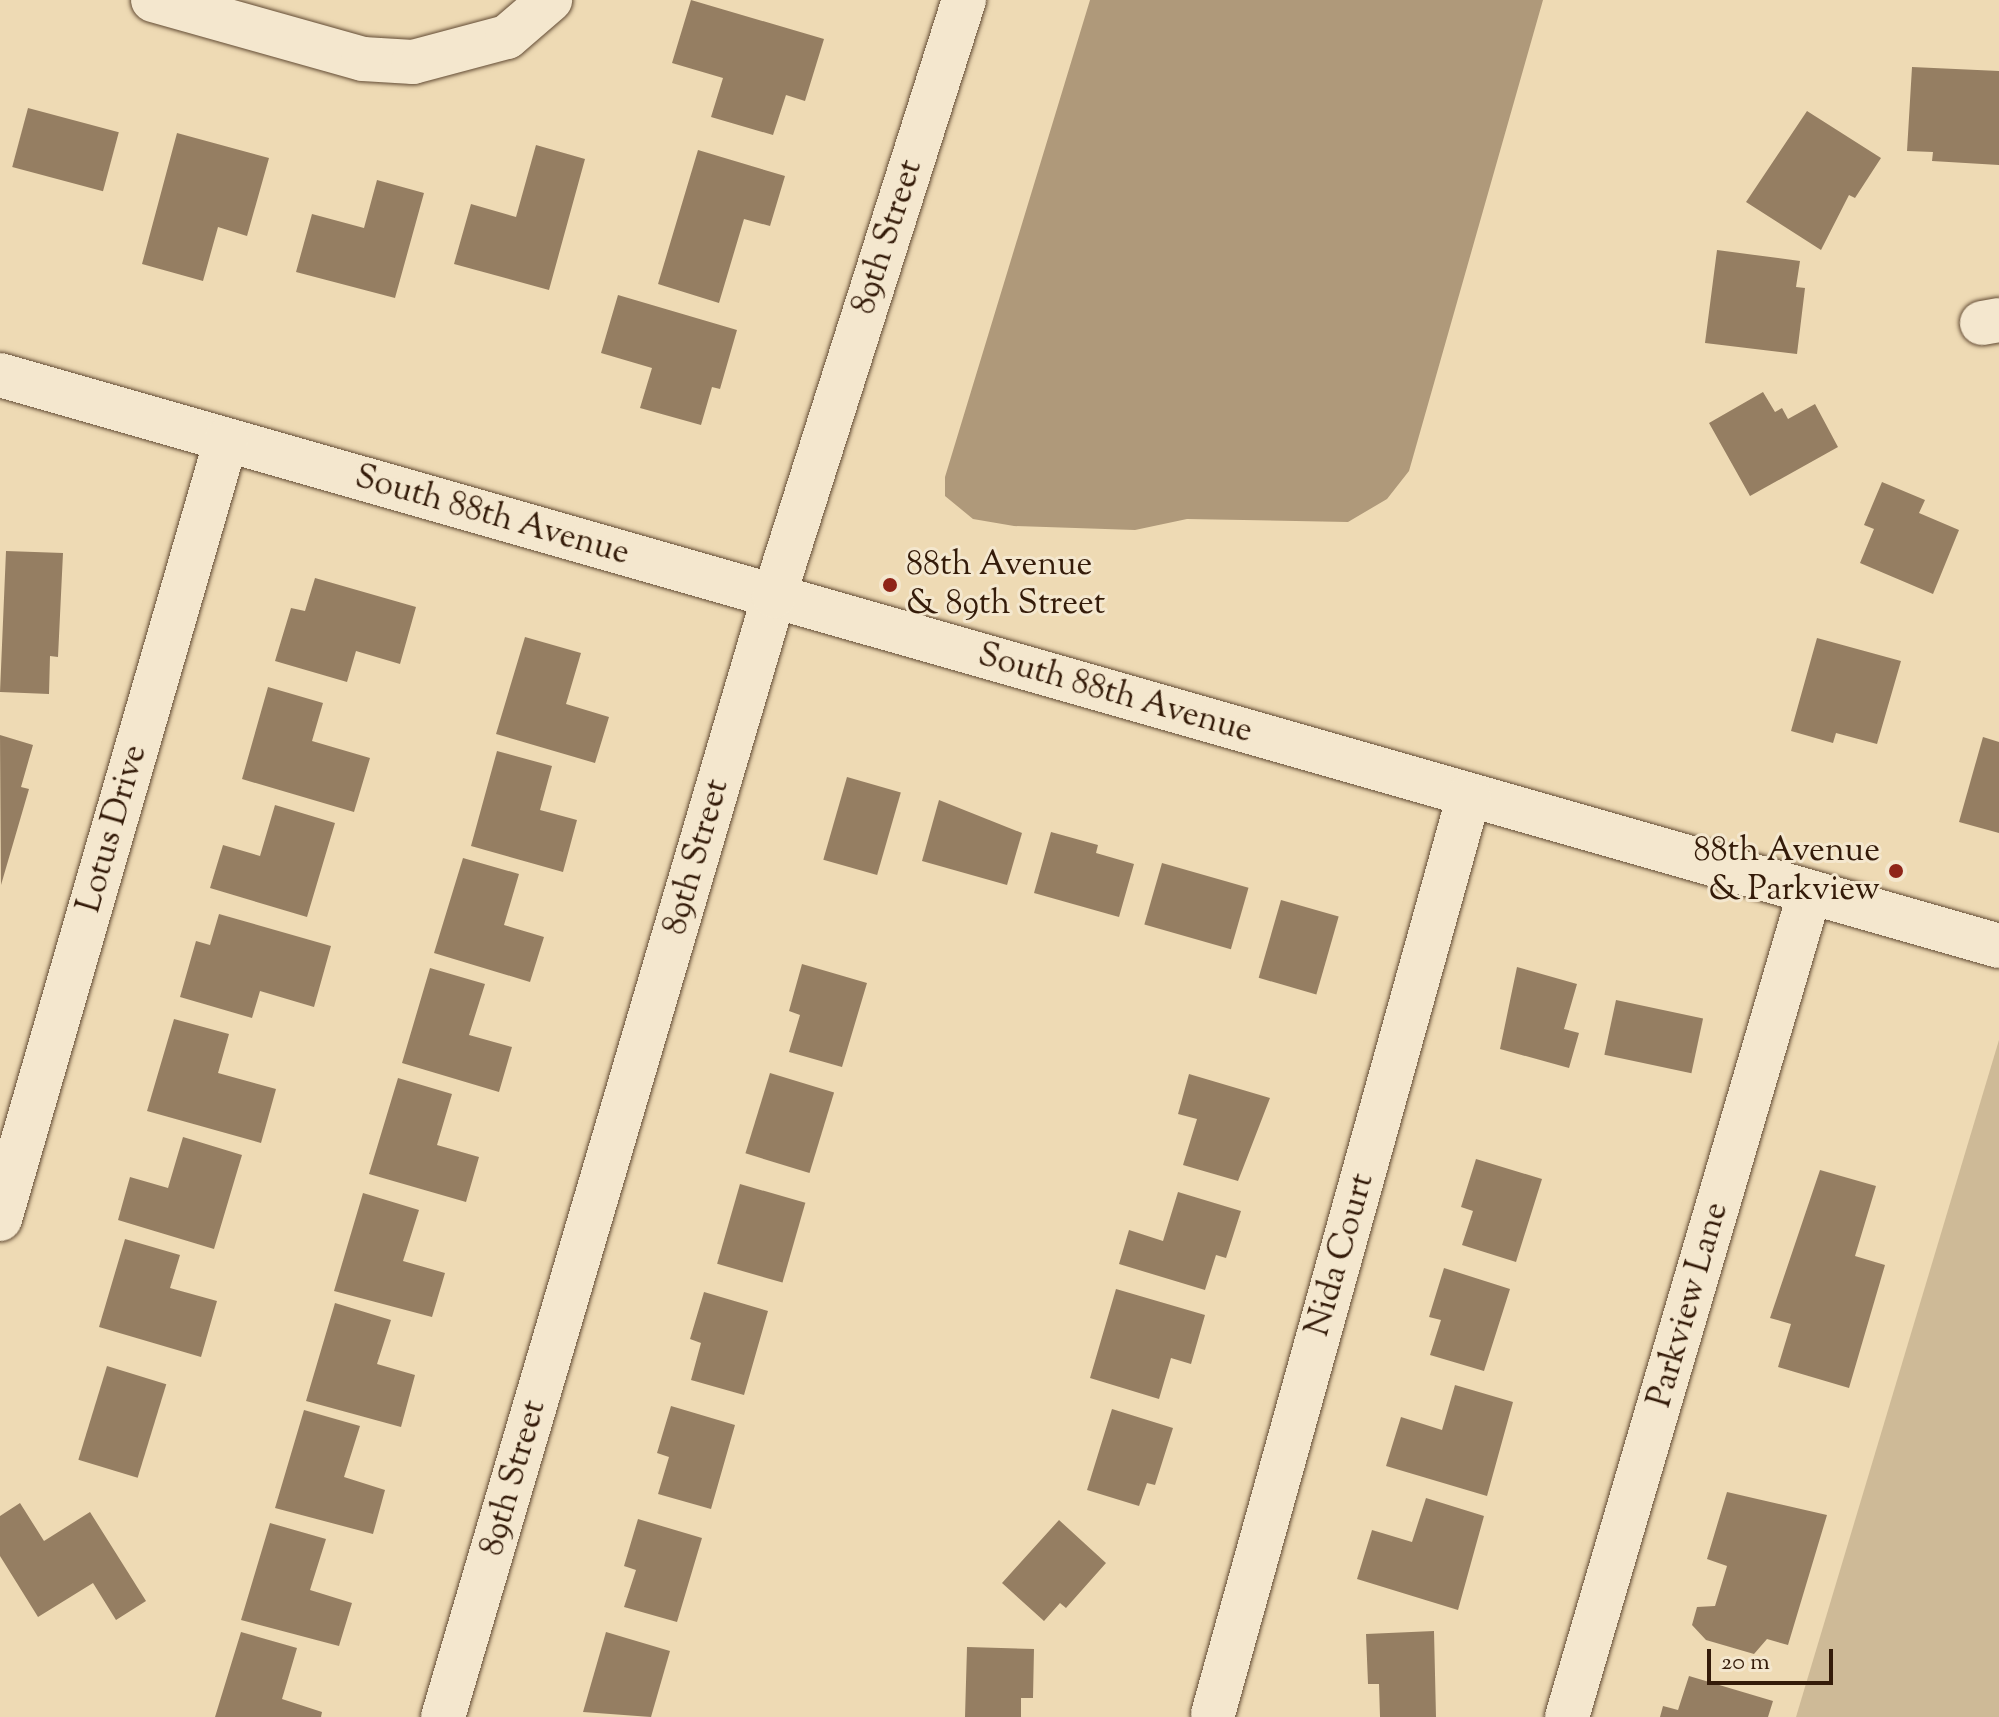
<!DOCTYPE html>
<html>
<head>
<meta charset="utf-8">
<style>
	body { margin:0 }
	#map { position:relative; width:1999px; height:1717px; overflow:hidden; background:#eedab4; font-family:"Sorts Mill Goudy",serif }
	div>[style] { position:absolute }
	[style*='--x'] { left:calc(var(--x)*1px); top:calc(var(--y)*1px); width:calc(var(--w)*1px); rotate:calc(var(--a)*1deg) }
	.green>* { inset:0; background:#ceba97 }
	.water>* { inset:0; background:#af997a }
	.building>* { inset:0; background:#957e62; transform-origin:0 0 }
	.roads { filter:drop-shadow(0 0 2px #624b34) drop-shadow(0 0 2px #624b34) }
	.minor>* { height:44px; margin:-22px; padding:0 22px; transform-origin:22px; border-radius:22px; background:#f4e7ce }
	.dots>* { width:22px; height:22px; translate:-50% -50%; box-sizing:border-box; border:4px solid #f4e7ce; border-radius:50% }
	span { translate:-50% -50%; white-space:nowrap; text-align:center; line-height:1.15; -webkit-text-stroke:6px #f4e7ce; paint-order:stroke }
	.street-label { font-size:34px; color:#341b09 }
	.poi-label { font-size:34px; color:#341b09 }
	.left { translate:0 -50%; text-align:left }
	.right { translate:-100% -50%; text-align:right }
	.scale { position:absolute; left:1707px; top:1649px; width:126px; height:36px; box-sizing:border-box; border:4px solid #341b09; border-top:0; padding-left:10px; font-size:24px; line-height:28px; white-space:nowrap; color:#341b09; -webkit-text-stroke:6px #f4e7ce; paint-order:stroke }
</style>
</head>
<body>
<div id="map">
	<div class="green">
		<i style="clip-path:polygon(1999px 1040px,1999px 1717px,1796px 1717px)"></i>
	</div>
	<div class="water">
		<i style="clip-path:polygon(1090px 0,1543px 0,1409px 471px,1387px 499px,1348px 522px,1187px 519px,1135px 530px,1014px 526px,973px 519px,945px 496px,945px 477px)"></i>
	</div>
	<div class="building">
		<i style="clip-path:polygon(691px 0,824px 39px,805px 101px,786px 95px,773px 135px,711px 117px,723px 78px,672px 63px)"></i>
		<i style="clip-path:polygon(1912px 67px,1999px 71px,1999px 165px,1932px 161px,1933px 152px,1907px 151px)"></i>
		<i style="left:28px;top:108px;width:94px;height:61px;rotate:15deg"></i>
		<i style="clip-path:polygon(1807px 111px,1881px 158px,1855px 198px,1849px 195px,1821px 250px,1746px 202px)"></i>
		<i style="clip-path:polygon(177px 133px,269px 158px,247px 236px,218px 227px,203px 281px,142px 264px)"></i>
		<i style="clip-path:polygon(536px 145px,585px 159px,549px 290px,454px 264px,471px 204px,516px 217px)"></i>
		<i style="clip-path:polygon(698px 150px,785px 176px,770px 226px,744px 219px,719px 303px,658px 284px)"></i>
		<i style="clip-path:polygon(377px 180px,424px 193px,395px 298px,296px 272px,312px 214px,364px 228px)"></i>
		<i style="clip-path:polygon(1717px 250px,1800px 261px,1796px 287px,1805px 288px,1797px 354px,1705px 343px)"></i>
		<i style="clip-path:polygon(618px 295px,737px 330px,720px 389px,712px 387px,701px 425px,640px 408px,652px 368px,601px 353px)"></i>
		<i style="clip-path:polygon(1763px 392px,1775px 412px,1782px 408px,1788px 419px,1815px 404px,1838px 447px,1750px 496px,1709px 423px)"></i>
		<i style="clip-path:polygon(1882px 482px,1925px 500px,1919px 513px,1959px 530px,1933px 594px,1860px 563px,1874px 529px,1864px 525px)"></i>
		<i style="clip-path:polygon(6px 551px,63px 553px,58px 657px,50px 656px,49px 694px,0 692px)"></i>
		<i style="clip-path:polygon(315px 578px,416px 607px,400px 664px,356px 651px,347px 682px,275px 661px,291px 608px,305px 611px)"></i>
		<i style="clip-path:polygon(525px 637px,581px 653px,566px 704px,609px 717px,595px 763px,496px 734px)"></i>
		<i style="clip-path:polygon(1817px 638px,1901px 661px,1877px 744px,1836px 733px,1833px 743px,1791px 731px)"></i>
		<i style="clip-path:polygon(268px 687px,323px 703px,312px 741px,370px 758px,354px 812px,242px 779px)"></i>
		<i style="clip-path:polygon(0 735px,33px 745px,21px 787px,29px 789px,1px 885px)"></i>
		<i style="clip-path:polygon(1983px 737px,1999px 742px,1999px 833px,1959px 822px)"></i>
		<i style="clip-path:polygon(497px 751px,552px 766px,540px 810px,577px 820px,563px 872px,471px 846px)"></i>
		<i style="left:847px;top:777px;width:56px;height:86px;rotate:16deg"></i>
		<i style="clip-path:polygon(939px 800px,1022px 833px,1007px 885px,922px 861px)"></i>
		<i style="clip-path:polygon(275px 805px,335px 823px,307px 917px,210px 888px,223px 845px,260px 856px)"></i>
		<i style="clip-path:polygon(1051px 832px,1098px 845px,1096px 853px,1134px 864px,1119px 917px,1034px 893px)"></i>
		<i style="clip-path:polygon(463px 858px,519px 874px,504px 925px,544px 937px,530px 982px,434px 953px)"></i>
		<i style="left:1162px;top:863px;width:90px;height:64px;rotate:16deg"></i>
		<i style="left:1281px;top:900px;width:60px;height:81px;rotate:16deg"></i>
		<i style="clip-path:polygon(219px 914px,331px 946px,314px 1007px,260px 991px,252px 1018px,180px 997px,196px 941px,210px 945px)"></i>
		<i style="clip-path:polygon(802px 964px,867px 983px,842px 1067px,789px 1052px,800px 1015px,789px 1011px)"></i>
		<i style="clip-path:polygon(1517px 967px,1577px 984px,1564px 1029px,1579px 1033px,1569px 1068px,1500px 1049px)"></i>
		<i style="clip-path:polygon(430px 968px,485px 984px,469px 1035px,512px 1047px,499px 1092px,402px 1063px)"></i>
		<i style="left:1616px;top:1000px;width:89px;height:56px;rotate:12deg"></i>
		<i style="clip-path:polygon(174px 1019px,229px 1034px,218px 1073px,276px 1089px,261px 1143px,147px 1111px)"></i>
		<i style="left:770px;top:1073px;width:67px;height:84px;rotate:17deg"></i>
		<i style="clip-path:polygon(1189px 1074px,1270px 1098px,1238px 1181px,1183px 1165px,1197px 1119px,1178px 1114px)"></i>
		<i style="clip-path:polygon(398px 1078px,452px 1094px,437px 1145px,479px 1157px,466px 1202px,369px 1174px)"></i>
		<i style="clip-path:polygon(183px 1137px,242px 1155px,214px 1249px,118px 1220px,130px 1177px,168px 1188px)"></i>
		<i style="clip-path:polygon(1476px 1159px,1542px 1179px,1516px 1262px,1462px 1245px,1473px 1211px,1461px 1207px)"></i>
		<i style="clip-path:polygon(1820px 1170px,1876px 1186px,1855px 1256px,1885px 1265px,1849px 1388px,1778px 1367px,1791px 1324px,1770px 1318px)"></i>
		<i style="left:740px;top:1184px;width:68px;height:83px;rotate:16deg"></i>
		<i style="clip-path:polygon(1178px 1192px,1241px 1211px,1226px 1258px,1216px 1255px,1205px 1290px,1119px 1264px,1129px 1230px,1163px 1241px)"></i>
		<i style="clip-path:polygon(363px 1193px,419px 1210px,403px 1261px,445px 1273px,432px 1317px,334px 1291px)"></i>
		<i style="clip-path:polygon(125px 1239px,180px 1255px,170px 1288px,217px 1301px,201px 1357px,99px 1327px)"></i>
		<i style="clip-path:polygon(1444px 1268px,1510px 1289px,1484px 1371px,1430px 1355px,1441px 1320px,1429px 1317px)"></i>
		<i style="clip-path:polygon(1116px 1289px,1205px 1315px,1191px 1364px,1171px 1358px,1159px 1399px,1090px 1378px)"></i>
		<i style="clip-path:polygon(704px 1292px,768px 1311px,744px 1395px,691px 1380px,701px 1343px,690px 1339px)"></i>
		<i style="clip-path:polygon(335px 1303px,391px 1320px,377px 1364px,415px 1375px,401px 1427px,306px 1401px)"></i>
		<i style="left:107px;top:1366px;width:62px;height:98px;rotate:17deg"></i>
		<i style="clip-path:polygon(1455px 1385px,1513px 1402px,1487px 1496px,1386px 1466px,1401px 1417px,1442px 1430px)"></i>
		<i style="clip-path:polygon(671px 1406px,735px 1425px,711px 1509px,658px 1494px,669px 1457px,657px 1453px)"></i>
		<i style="clip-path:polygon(1112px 1409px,1173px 1428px,1155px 1485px,1147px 1483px,1139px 1506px,1087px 1490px)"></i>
		<i style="clip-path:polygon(304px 1410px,360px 1426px,344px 1477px,385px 1490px,373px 1534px,275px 1508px)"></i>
		<i style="clip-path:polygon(1727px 1492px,1827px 1515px,1788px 1645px,1767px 1639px,1754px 1654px,1706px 1640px,1692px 1625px,1697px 1607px,1715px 1606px,1727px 1566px,1707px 1559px)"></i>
		<i style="clip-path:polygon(1426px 1498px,1484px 1516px,1458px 1610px,1357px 1579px,1372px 1530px,1412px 1542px)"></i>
		<i style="clip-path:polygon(20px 1503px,44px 1541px,90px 1512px,146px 1601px,116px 1620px,93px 1583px,38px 1617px,0 1556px,0 1516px)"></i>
		<i style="clip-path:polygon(638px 1519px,702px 1538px,677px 1622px,624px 1607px,636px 1570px,624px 1566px)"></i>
		<i style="clip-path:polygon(1059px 1520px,1106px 1563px,1066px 1608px,1060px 1603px,1044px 1621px,1002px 1583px)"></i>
		<i style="clip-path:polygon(270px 1523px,326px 1539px,310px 1590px,352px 1603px,339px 1646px,241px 1620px)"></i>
		<i style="clip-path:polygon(1434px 1631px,1436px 1717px,1380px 1717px,1379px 1684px,1368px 1684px,1366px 1634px)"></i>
		<i style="clip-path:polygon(241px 1632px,297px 1648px,282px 1699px,322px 1712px,321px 1717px,215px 1717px)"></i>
		<i style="clip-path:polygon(606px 1632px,670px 1651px,651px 1717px,583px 1712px)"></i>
		<i style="clip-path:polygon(967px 1647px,1034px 1649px,1033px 1698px,1021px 1698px,1021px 1717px,965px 1717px)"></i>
		<i style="clip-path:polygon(1689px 1676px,1773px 1701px,1768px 1717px,1660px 1717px,1663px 1706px,1678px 1710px)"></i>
	</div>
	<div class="roads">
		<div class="minor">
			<i style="--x:153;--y:0;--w:218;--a:15.7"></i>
			<i style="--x:363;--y:59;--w:50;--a:3.4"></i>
			<i style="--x:413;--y:62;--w:97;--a:-14.9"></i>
			<i style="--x:507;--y:37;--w:57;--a:-40.7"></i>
			<i style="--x:1982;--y:323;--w:17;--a:-10"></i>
			<i style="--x:0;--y:375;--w:2079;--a:15.94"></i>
			<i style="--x:0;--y:1219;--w:811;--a:-73.82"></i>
			<i style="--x:1213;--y:1714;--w:954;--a:-74.43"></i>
			<i style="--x:443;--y:1717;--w:1169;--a:-73.55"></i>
			<i style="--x:774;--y:596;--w:626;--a:-72.32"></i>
			<i style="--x:1567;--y:1717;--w:860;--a:-73.59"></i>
		</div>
	</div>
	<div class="dots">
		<i style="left:890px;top:585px;background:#8f2418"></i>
		<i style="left:1896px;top:871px;background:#8f2418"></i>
	</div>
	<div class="street-label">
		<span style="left:888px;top:237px;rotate:-72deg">89th Street</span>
		<span style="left:492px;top:516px;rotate:16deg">South 88th Avenue</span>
		<span style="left:1115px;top:694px;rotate:16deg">South 88th Avenue</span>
		<span style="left:113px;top:829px;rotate:-74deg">Lotus Drive</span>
		<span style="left:697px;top:857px;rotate:-74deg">89th Street</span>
		<span style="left:1341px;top:1255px;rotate:-74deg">Nida Court</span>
		<span style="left:1689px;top:1305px;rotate:-74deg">Parkview Lane</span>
		<span style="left:514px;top:1478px;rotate:-74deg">89th Street</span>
	</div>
	<div class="poi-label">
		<span class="left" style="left:906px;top:585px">88th Avenue<br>&amp; 89th Street</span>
		<span class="right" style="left:1880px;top:871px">88th Avenue<br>&amp; Parkview</span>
	</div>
	<div class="scale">20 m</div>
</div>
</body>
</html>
